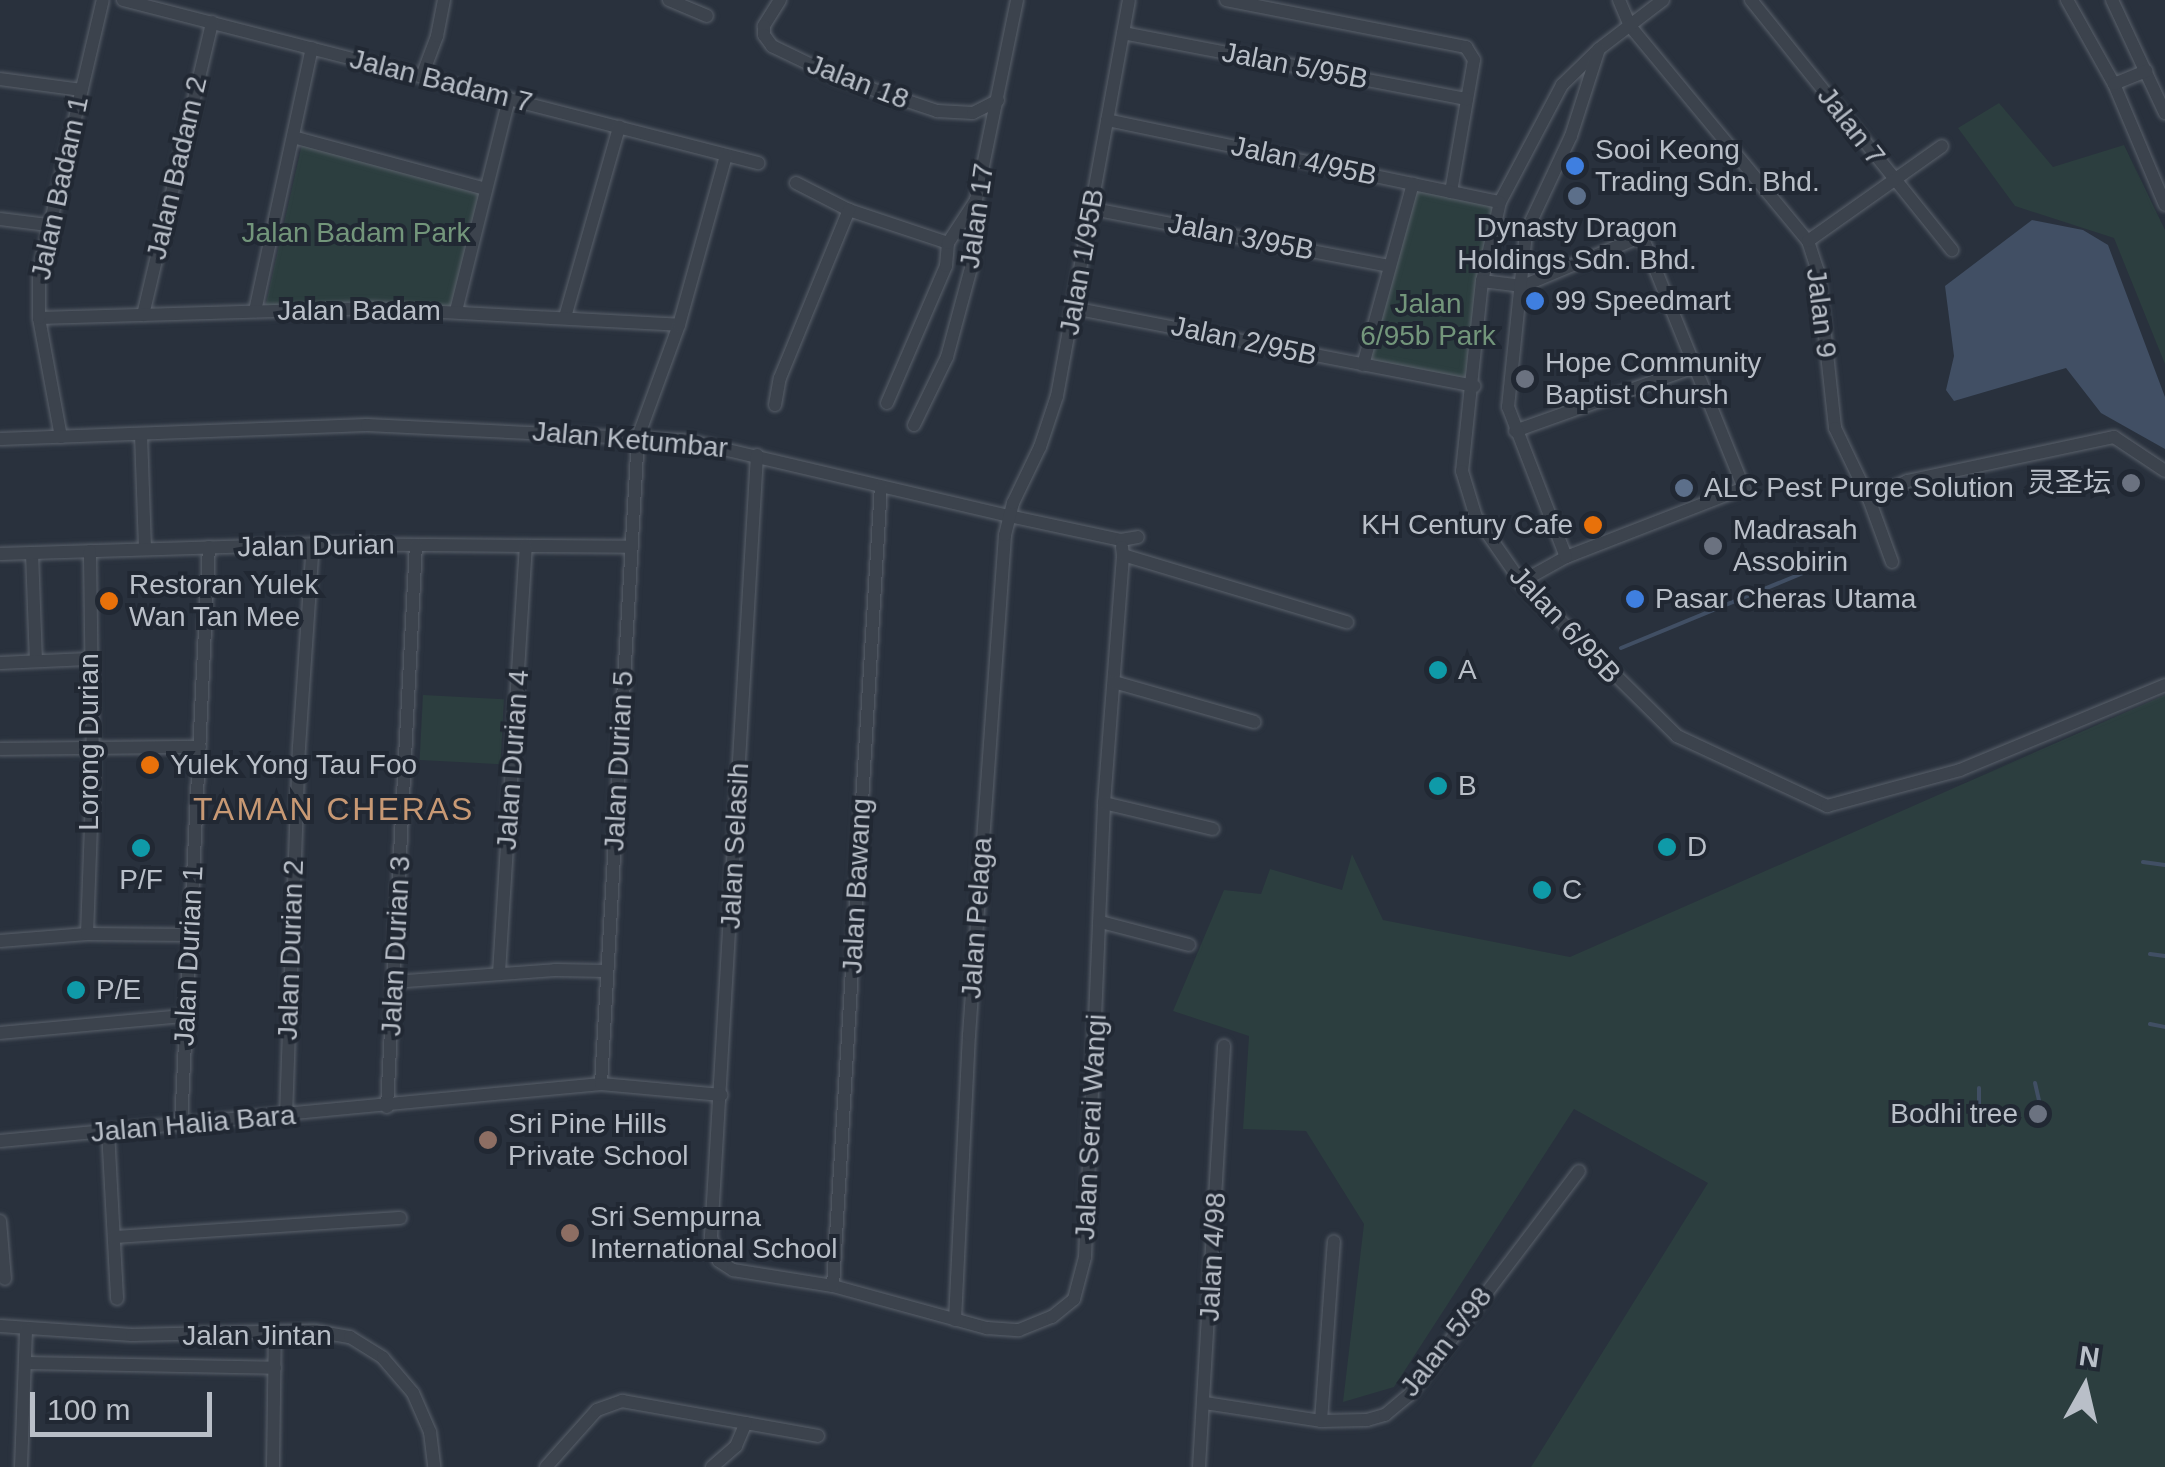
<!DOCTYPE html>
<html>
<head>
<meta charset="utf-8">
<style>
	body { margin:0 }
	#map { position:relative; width:2165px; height:1467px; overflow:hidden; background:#29313d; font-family:Arial,"Noto Sans SC",sans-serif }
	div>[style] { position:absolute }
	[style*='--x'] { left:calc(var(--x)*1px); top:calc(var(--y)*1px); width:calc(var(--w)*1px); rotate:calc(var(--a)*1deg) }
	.green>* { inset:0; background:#2c3e3f; transform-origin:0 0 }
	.water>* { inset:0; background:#414f64 }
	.stream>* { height:4px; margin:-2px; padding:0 2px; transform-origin:2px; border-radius:2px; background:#414f64 }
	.roads { filter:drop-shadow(0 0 2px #5a616b) drop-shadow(0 0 2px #5a616b) }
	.minor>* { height:12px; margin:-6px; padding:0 6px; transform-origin:6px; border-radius:6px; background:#3c434d }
	.dots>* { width:28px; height:28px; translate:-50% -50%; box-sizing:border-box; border:5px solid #212833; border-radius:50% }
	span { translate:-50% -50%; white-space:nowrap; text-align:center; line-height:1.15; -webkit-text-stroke:8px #212833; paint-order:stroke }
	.street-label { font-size:28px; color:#b9bfc8 }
	.poi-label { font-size:28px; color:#b9bfc8 }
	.left { translate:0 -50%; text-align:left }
	.right { translate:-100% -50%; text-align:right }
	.park-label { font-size:28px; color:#73967b }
	.quarter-label { font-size:32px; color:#c89974; letter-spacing:2.5px }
	.north { position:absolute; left:2035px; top:1337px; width:100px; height:100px; -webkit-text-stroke:8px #212833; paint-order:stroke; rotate:8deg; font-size:28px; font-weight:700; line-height:40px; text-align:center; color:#b9bfc8 }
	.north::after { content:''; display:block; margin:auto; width:35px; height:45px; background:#b9bfc8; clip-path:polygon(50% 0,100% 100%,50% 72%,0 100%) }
	.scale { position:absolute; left:30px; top:1392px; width:182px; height:45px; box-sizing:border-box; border:5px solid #b9bfc8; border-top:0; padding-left:12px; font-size:30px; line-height:35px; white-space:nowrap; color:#b9bfc8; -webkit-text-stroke:8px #212833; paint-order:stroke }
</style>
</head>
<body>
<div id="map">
	<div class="green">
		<i style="clip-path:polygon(1999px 103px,2053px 167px,2124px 145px,2165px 230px,2165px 364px,2114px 238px,2015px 206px,1958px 128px)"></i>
		<i style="clip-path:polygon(302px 144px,486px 189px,456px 311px,265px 308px)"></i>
		<i style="clip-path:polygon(1413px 184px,1500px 202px,1482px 281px,1474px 386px,1363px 365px)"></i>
		<i style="left:423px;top:695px;width:81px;height:65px;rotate:3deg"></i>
		<i style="clip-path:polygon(2165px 695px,2165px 1467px,1531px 1467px,1708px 1183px,1574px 1109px,1394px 1387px,1343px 1402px,1364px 1224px,1306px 1131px,1243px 1129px,1249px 1036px,1173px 1011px,1224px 890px,1261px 894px,1270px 869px,1342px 890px,1352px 854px,1383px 920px,1570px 957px)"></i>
	</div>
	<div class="water">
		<i style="clip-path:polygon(2032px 220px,2083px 230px,2108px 245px,2165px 397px,2165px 449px,2101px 413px,2066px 368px,1954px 401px,1946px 390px,1954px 356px,1945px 286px)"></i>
	</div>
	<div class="stream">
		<i style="--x:1621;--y:648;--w:210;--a:-22.4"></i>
		<i style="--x:2143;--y:862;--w:22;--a:8"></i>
		<i style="--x:2150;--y:954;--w:15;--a:8"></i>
		<i style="--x:2150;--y:1024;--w:15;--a:11"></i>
		<i style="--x:2035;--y:1083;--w:35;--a:77"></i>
		<i style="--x:1979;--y:1088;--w:31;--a:90"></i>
	</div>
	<div class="roads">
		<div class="minor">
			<i style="--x:123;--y:0;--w:656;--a:14.4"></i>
			<i style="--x:669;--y:0;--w:41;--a:22.8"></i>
			<i style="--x:780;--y:0;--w:31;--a:122"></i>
			<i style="--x:764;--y:26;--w:9;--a:90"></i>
			<i style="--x:764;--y:35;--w:14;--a:54"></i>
			<i style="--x:772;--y:46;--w:71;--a:25.8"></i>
			<i style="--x:836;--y:77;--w:107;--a:18.6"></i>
			<i style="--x:937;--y:111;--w:36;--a:3"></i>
			<i style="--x:973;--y:113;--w:28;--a:-27"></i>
			<i style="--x:1226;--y:0;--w:245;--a:11.1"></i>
			<i style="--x:1466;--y:47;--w:15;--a:58"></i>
			<i style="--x:1474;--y:60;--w:134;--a:99.9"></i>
			<i style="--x:1619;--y:0;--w:28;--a:67"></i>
			<i style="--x:1630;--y:26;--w:279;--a:50.4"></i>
			<i style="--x:1808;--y:241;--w:32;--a:72"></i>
			<i style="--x:1818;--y:271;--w:158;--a:83.8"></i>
			<i style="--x:1835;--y:428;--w:79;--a:64.4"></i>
			<i style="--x:1869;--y:499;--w:67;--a:69.9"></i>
			<i style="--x:1663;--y:0;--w:81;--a:142.6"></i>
			<i style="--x:1599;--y:49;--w:52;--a:135.8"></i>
			<i style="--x:1562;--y:85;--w:132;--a:117.9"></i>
			<i style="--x:1500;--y:202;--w:81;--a:102.8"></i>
			<i style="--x:1482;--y:281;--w:191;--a:96"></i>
			<i style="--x:1462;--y:471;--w:48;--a:73.1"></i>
			<i style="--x:1476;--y:517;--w:79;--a:55.3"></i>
			<i style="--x:1521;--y:582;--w:219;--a:44.6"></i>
			<i style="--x:1677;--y:736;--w:166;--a:25"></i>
			<i style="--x:1827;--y:806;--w:138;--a:-15.1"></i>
			<i style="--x:1960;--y:770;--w:222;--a:-22.5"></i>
			<i style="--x:1751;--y:0;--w:321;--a:51.2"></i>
			<i style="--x:2067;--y:0;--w:96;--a:60.8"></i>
			<i style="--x:2114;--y:84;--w:131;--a:67.1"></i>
			<i style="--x:2112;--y:0;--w:125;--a:64.9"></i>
			<i style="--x:1123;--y:33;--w:350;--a:10.9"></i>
			<i style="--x:422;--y:76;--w:43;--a:-69.4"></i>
			<i style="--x:437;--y:36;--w:37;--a:-79"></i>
			<i style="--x:0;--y:79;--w:82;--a:7.7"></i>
			<i style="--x:2114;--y:84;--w:35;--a:-22"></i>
			<i style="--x:1107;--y:120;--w:401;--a:11.8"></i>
			<i style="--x:293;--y:137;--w:200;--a:15.1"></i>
			<i style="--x:796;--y:183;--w:59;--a:27"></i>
			<i style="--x:849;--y:210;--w:104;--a:18.4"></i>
			<i style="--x:1093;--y:209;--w:301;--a:10.9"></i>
			<i style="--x:0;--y:219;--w:48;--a:7.1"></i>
			<i style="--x:1808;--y:241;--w:164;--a:-35.3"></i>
			<i style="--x:1482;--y:281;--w:41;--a:7"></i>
			<i style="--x:1523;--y:286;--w:129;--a:-22.8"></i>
			<i style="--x:1642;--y:236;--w:272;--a:68"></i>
			<i style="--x:1744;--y:488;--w:191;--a:158.8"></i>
			<i style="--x:1566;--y:557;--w:51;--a:150.9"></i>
			<i style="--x:1073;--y:308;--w:409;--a:11"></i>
			<i style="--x:255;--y:311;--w:269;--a:-77.8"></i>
			<i style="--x:456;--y:311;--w:219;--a:-76"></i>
			<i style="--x:143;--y:315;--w:301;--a:-76.7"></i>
			<i style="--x:565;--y:317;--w:198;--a:-74.1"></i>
			<i style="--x:39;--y:318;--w:330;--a:-1.7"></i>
			<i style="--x:369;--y:308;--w:310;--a:3.1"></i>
			<i style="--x:1363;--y:365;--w:188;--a:-74.6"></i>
			<i style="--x:887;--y:403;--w:149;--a:-66.7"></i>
			<i style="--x:946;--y:266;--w:23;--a:-85"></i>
			<i style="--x:948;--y:243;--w:51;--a:-56.9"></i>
			<i style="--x:775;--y:405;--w:27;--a:-80"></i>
			<i style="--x:780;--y:378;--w:182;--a:-67.7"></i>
			<i style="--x:914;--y:425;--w:76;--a:-64.1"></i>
			<i style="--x:947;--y:357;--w:92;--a:-74.9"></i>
			<i style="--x:971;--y:268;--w:68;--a:-85.8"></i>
			<i style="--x:976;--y:200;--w:204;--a:-78.4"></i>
			<i style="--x:1515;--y:431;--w:191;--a:-19.6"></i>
			<i style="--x:141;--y:434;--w:115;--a:88"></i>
			<i style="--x:61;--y:437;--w:121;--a:-100.5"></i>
			<i style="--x:39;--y:318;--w:46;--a:-90"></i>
			<i style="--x:39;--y:272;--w:279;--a:-76.8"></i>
			<i style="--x:0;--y:439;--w:367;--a:-2.2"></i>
			<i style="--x:367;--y:425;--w:322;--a:2.8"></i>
			<i style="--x:689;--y:441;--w:329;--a:13.2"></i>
			<i style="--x:1009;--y:516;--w:115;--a:12.1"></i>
			<i style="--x:1121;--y:540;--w:17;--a:-10"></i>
			<i style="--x:757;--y:455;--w:783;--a:93.37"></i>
			<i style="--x:711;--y:1237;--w:25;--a:72"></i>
			<i style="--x:719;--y:1261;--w:17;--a:33"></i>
			<i style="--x:733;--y:1270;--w:101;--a:9.1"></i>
			<i style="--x:833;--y:1286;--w:160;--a:15.3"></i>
			<i style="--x:987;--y:1328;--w:32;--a:4"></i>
			<i style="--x:1019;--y:1330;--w:35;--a:-22"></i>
			<i style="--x:1052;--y:1317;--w:28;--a:-39"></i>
			<i style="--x:1074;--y:1299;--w:43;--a:-75.3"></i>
			<i style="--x:1085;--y:1257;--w:454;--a:-87.6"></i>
			<i style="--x:1104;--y:803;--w:249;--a:-85.6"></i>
			<i style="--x:1869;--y:499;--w:42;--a:-25.3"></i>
			<i style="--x:1907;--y:481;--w:212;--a:-12"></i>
			<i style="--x:2114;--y:437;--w:61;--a:33.7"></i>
			<i style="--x:1122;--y:547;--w:8;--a:83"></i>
			<i style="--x:1123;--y:555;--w:234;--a:16.7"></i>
			<i style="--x:32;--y:553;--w:108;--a:87.9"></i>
			<i style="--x:0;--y:554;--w:313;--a:-1.8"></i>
			<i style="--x:313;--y:544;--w:319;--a:0.5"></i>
			<i style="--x:1566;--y:557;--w:161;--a:-111.1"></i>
			<i style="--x:1508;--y:407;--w:176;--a:-84.1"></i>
			<i style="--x:1526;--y:232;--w:106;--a:-64.9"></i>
			<i style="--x:1571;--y:136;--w:91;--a:-72.2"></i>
			<i style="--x:0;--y:663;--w:88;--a:-2.6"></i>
			<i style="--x:1114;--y:682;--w:146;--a:15.9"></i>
			<i style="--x:0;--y:749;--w:200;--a:-0.6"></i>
			<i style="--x:1104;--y:803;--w:112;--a:13.4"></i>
			<i style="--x:1101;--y:922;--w:91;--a:14.6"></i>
			<i style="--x:87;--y:934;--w:164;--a:-87.9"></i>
			<i style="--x:93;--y:770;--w:219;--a:-90.8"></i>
			<i style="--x:0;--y:941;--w:87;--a:-4.6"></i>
			<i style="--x:87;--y:934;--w:103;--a:0.6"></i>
			<i style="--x:499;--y:973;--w:428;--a:-86.4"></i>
			<i style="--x:393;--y:982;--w:162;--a:-4.2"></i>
			<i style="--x:555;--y:970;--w:52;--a:1.1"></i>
			<i style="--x:0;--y:1033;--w:186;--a:-5.3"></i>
			<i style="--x:601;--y:1084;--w:648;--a:-86.73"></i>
			<i style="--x:638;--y:437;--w:119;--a:-69.9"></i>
			<i style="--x:679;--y:325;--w:176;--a:-74.5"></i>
			<i style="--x:387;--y:1107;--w:563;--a:-87.05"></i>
			<i style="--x:286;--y:1116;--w:369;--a:-88"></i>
			<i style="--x:299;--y:747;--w:203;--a:-86.1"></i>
			<i style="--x:181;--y:1125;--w:579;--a:-87.23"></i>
			<i style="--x:108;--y:1131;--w:168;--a:86.9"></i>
			<i style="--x:0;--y:1141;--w:604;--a:-5.42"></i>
			<i style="--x:601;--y:1084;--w:121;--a:5.2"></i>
			<i style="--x:0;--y:1221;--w:58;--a:85.1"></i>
			<i style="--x:114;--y:1237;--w:287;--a:-3.8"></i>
			<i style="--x:833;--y:1286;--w:801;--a:-86.57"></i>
			<i style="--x:955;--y:1320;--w:285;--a:-87.2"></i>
			<i style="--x:969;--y:1035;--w:501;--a:-85.88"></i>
			<i style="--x:1005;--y:535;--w:33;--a:-76"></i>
			<i style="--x:1013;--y:503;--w:62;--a:-64.3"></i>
			<i style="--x:1040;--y:447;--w:54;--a:-71.6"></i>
			<i style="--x:1057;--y:396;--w:402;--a:-79.7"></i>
			<i style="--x:0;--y:1326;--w:132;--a:3.9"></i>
			<i style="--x:132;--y:1335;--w:183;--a:-1.3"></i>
			<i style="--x:315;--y:1331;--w:36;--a:10"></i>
			<i style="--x:350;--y:1337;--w:39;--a:32"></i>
			<i style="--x:383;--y:1358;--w:46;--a:49.4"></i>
			<i style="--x:413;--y:1393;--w:43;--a:66.4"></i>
			<i style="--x:430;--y:1432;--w:35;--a:83"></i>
			<i style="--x:25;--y:1363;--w:250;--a:1.1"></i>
			<i style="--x:1205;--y:1403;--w:117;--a:8.8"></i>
			<i style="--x:1321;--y:1421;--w:46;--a:-1.2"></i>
			<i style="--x:1367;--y:1420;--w:19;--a:-16"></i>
			<i style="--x:1385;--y:1415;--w:31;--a:-40"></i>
			<i style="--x:1409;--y:1395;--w:281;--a:-52.8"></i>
			<i style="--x:1321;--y:1421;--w:180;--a:-85.9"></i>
			<i style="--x:21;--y:1467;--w:138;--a:-87.9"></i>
			<i style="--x:273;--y:1467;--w:135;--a:-89.2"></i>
			<i style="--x:546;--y:1467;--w:76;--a:-48.2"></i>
			<i style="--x:597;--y:1410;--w:27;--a:-20"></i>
			<i style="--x:622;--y:1401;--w:199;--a:10.1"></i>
			<i style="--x:712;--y:1467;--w:32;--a:-41"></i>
			<i style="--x:736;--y:1446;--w:25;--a:-67"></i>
			<i style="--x:1199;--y:1467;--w:422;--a:-86.6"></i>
		</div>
	</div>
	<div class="dots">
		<i style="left:1575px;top:166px;background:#3f7fe0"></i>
		<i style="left:1577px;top:196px;background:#5c6f8a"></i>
		<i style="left:1535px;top:301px;background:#3f7fe0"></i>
		<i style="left:1525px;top:379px;background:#6b7280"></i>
		<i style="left:2131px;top:483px;background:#6b7280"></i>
		<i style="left:1684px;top:488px;background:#5c6f8a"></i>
		<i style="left:1593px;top:525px;background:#e8710a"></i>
		<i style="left:1713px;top:546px;background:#6b7280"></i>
		<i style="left:1635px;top:599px;background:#3f7fe0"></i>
		<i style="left:109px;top:601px;background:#e8710a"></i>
		<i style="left:1438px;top:670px;background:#0f9aa8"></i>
		<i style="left:150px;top:765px;background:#e8710a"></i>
		<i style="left:1438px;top:786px;background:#0f9aa8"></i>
		<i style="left:1667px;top:847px;background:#0f9aa8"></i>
		<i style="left:141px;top:848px;background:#0f9aa8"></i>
		<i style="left:1542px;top:890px;background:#0f9aa8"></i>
		<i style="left:76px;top:990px;background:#0f9aa8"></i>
		<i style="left:2038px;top:1114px;background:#6b7280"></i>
		<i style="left:488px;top:1140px;background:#8d6e63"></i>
		<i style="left:570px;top:1233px;background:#8d6e63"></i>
	</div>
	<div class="street-label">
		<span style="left:1295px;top:66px;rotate:11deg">Jalan 5/95B</span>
		<span style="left:441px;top:81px;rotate:14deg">Jalan Badam 7</span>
		<span style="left:858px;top:82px;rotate:21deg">Jalan 18</span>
		<span style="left:1851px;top:126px;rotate:52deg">Jalan 7</span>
		<span style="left:1304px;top:161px;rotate:12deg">Jalan 4/95B</span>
		<span style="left:177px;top:168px;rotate:-77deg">Jalan Badam 2</span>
		<span style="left:60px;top:188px;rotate:-78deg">Jalan Badam 1</span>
		<span style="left:977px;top:216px;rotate:-82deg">Jalan 17</span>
		<span style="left:1241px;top:237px;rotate:11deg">Jalan 3/95B</span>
		<span style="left:1082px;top:262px;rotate:-80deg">Jalan 1/95B</span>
		<span style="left:359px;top:311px">Jalan Badam</span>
		<span style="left:1821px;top:313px;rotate:83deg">Jalan 9</span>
		<span style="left:1244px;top:341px;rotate:12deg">Jalan 2/95B</span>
		<span style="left:630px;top:440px;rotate:5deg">Jalan Ketumbar</span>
		<span style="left:316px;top:546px;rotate:-1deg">Jalan Durian</span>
		<span style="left:1565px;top:625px;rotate:47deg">Jalan 6/95B</span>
		<span style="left:89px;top:742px;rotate:-90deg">Lorong Durian</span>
		<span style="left:513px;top:760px;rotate:-86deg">Jalan Durian 4</span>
		<span style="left:619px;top:761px;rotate:-87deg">Jalan Durian 5</span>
		<span style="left:735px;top:846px;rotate:-87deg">Jalan Selasih</span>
		<span style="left:857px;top:886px;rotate:-87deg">Jalan Bawang</span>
		<span style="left:977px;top:918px;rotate:-86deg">Jalan Pelaga</span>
		<span style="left:396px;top:946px;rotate:-87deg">Jalan Durian 3</span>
		<span style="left:291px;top:950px;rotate:-88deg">Jalan Durian 2</span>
		<span style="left:189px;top:956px;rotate:-87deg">Jalan Durian 1</span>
		<span style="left:193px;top:1124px;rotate:-5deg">Jalan Halia Bara</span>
		<span style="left:1091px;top:1127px;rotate:-87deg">Jalan Serai Wangi</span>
		<span style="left:1213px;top:1257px;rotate:-87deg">Jalan 4/98</span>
		<span style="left:257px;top:1336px">Jalan Jintan</span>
		<span style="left:1446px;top:1342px;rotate:-52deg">Jalan 5/98</span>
	</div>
	<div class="poi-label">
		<span class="left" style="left:1595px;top:166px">Sooi Keong<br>Trading Sdn. Bhd.</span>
		<span style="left:1577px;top:244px">Dynasty Dragon<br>Holdings Sdn. Bhd.</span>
		<span class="left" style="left:1555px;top:301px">99 Speedmart</span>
		<span class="left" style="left:1545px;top:379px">Hope Community<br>Baptist Chursh</span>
		<span class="right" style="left:2111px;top:483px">灵圣坛</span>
		<span class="left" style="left:1704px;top:488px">ALC Pest Purge Solution</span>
		<span class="right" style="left:1573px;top:525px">KH Century Cafe</span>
		<span class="left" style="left:1733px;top:546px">Madrasah<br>Assobirin</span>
		<span class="left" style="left:129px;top:601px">Restoran Yulek<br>Wan Tan Mee</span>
		<span class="left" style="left:1655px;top:599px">Pasar Cheras Utama</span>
		<span class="left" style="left:1458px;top:670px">A</span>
		<span class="left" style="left:170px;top:765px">Yulek Yong Tau Foo</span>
		<span class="left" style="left:1458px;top:786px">B</span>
		<span class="left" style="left:1687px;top:847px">D</span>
		<span style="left:141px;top:880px">P/F</span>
		<span class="left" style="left:1562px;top:890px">C</span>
		<span class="left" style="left:96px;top:990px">P/E</span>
		<span class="right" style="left:2018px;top:1114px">Bodhi tree</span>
		<span class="left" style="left:508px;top:1140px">Sri Pine Hills<br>Private School</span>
		<span class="left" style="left:590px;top:1233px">Sri Sempurna<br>International School</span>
	</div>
	<div class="park-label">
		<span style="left:356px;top:233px">Jalan Badam Park</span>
		<span style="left:1428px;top:320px">Jalan<br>6/95b Park</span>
	</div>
	<div class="quarter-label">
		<span style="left:334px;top:809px">TAMAN CHERAS</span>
	</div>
	<div class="north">N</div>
	<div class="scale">100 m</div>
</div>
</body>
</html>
